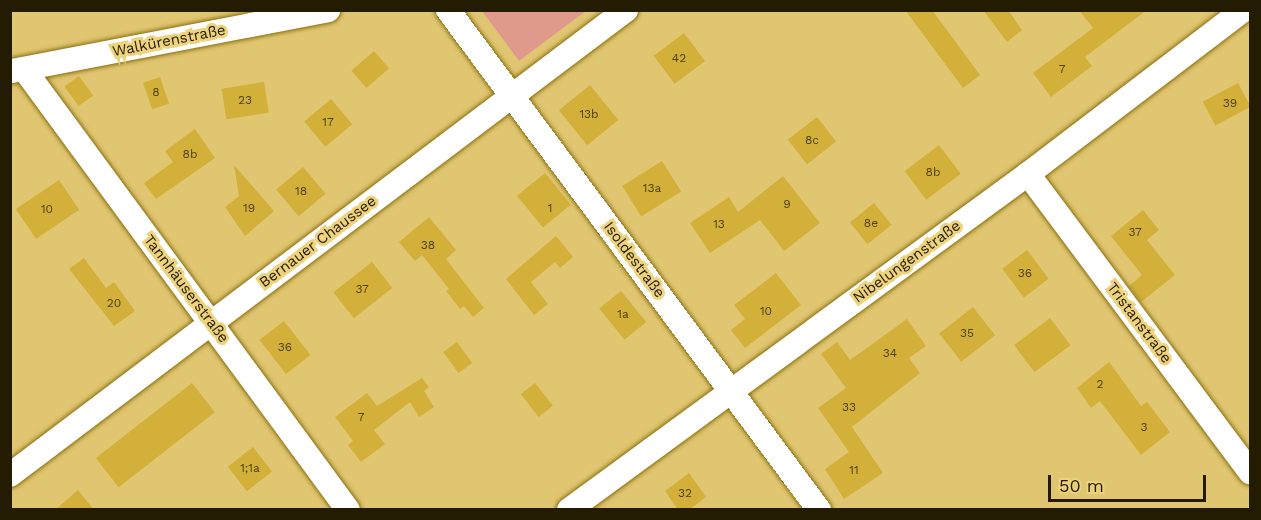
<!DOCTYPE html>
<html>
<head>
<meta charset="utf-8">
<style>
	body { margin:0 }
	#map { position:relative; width:1261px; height:520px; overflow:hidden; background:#e1c671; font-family:"Work Sans",sans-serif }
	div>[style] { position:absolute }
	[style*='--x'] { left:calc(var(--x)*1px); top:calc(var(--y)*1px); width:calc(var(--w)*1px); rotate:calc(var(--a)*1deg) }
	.green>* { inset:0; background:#e09a8c }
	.building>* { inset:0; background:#d2b03a; transform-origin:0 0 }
	.roads { filter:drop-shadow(0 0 2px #8a7010) drop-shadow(0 0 2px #8a7010) }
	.minor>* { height:24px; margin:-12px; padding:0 12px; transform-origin:12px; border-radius:12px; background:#fff }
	span { translate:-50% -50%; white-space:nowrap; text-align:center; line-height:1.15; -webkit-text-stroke:6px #eed37e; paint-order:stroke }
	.number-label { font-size:12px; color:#4f4010 }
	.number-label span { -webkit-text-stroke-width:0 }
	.street-label { font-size:15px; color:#231b02 }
	.frame { position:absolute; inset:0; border:12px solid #231b02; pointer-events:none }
	.scale { position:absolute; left:1048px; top:475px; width:158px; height:27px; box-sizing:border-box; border:3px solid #231b02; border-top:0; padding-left:8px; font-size:18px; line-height:21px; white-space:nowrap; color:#231b02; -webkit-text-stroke:4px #eed37e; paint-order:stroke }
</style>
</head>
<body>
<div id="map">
	<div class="green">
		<i style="clip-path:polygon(482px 11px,586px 11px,519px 61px)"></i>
	</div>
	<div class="building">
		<i style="clip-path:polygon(905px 10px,932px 10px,980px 75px,963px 88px)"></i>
		<i style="clip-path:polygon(983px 10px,1008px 10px,1022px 30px,1007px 42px)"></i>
		<i style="clip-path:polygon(1079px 10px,1147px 10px,1085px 57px,1092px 66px,1051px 97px,1033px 73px,1093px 28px)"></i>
		<i style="left:684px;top:33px;width:35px;height:38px;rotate:53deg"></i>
		<i style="left:374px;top:51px;width:23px;height:30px;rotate:49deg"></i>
		<i style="left:79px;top:76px;width:24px;height:18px;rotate:54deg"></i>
		<i style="left:160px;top:77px;width:28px;height:18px;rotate:71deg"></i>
		<i style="left:264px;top:82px;width:31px;height:43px;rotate:81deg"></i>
		<i style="left:1238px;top:83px;width:27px;height:40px;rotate:62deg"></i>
		<i style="left:590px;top:85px;width:45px;height:40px;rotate:51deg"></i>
		<i style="left:331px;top:99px;width:33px;height:35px;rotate:50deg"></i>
		<i style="left:817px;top:117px;width:31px;height:37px;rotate:52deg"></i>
		<i style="clip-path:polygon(195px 129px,215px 158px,156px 199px,144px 183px,173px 162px,165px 151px)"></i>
		<i style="left:939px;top:145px;width:36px;height:43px;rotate:53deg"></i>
		<i style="left:662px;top:161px;width:36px;height:47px;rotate:58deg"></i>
		<i style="clip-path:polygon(234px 165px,274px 211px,245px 236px,225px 207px,239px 196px)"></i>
		<i style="left:303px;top:167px;width:35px;height:35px;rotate:50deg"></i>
		<i style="left:545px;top:173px;width:41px;height:36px;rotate:51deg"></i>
		<i style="clip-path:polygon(783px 176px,820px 223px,784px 251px,760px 220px,710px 253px,690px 223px,729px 197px,738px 212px)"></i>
		<i style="left:59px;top:180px;width:36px;height:52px;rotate:56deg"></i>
		<i style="left:874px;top:203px;width:28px;height:31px;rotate:51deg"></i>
		<i style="clip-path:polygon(1143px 210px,1159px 230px,1147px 240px,1175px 275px,1141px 302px,1129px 286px,1142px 275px,1111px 236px)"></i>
		<i style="clip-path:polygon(429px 217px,456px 250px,446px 259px,484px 308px,473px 317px,464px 306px,460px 309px,446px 291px,449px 289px,422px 255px,415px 261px,399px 242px)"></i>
		<i style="clip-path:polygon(556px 236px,573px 257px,560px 268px,555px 262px,531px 282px,548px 304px,534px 315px,506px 279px)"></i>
		<i style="left:1027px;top:250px;width:36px;height:31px;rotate:53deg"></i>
		<i style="clip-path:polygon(84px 258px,106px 288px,114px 282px,135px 311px,114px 326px,69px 269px)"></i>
		<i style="left:372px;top:262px;width:33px;height:49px;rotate:52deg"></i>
		<i style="clip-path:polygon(776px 273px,801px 305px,745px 348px,731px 330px,745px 319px,734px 305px)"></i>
		<i style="left:621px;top:291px;width:40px;height:28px;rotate:51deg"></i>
		<i style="left:973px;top:307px;width:36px;height:43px;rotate:52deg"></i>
		<i style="left:1050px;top:318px;width:34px;height:45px;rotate:53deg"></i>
		<i style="clip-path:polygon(907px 319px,926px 346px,909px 358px,920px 373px,852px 427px,883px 473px,844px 499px,825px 469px,849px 452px,818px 408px,846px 388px,821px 354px,837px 342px,850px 360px)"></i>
		<i style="left:284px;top:321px;width:43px;height:31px;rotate:52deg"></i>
		<i style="left:457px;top:342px;width:26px;height:17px;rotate:54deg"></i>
		<i style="clip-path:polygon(1109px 362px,1141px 406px,1147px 402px,1170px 432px,1141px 455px,1100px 401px,1091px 408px,1077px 388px)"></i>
		<i style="clip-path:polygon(422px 378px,429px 387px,424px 391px,434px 407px,419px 417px,410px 402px,374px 430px,385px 444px,361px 462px,348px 445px,353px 441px,335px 417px,367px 393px,377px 406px)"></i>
		<i style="left:192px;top:383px;width:37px;height:122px;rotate:52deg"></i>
		<i style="left:535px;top:383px;width:29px;height:18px;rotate:52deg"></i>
		<i style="left:253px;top:447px;width:31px;height:32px;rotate:52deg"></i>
		<i style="clip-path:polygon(689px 473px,706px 497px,689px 510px,678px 510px,665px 491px)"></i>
		<i style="clip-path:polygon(78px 490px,94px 510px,55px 510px)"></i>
	</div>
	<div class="roads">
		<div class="minor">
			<i style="--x:448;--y:10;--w:623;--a:53.42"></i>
			<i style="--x:24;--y:69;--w:547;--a:53.7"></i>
			<i style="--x:12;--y:71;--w:322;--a:-10.9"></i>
			<i style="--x:1028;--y:174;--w:372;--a:53.3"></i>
			<i style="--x:10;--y:475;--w:772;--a:-37.05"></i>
			<i style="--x:569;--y:510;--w:569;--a:-36.21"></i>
			<i style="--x:1028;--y:174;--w:270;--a:-37.3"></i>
		</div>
	</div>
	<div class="number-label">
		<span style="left:679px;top:59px">42</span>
		<span style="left:1062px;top:70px">7</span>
		<span style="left:156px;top:93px">8</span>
		<span style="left:245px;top:101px">23</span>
		<span style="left:1230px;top:104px">39</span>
		<span style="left:589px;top:115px">13b</span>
		<span style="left:328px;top:123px">17</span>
		<span style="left:812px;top:141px">8c</span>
		<span style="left:190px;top:155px">8b</span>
		<span style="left:933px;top:173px">8b</span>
		<span style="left:652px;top:189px">13a</span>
		<span style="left:301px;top:192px">18</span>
		<span style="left:787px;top:205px">9</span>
		<span style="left:249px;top:209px">19</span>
		<span style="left:550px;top:209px">1</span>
		<span style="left:47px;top:210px">10</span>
		<span style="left:871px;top:224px">8e</span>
		<span style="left:719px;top:225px">13</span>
		<span style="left:1135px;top:233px">37</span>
		<span style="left:428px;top:246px">38</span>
		<span style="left:1025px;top:274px">36</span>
		<span style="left:362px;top:290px">37</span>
		<span style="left:114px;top:304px">20</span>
		<span style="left:766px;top:312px">10</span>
		<span style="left:623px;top:315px">1a</span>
		<span style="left:967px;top:334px">35</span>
		<span style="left:285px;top:348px">36</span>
		<span style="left:890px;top:354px">34</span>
		<span style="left:1100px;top:385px">2</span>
		<span style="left:849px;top:408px">33</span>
		<span style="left:361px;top:418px">7</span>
		<span style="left:1144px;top:428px">3</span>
		<span style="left:250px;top:469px">1;1a</span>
		<span style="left:854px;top:471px">11</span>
		<span style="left:685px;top:494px">32</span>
	</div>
	<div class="street-label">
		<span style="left:169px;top:41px;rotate:-11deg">Walkürenstraße</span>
		<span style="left:318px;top:242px;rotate:-37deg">Bernauer Chaussee</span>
		<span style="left:634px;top:260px;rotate:53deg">Isoldestraße</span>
		<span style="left:907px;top:262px;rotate:-36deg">Nibelungenstraße</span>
		<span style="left:186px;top:289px;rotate:53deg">Tannhäuserstraße</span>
		<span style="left:1139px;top:323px;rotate:53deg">Tristanstraße</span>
	</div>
	<div class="frame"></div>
	<div class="scale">50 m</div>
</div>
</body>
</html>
